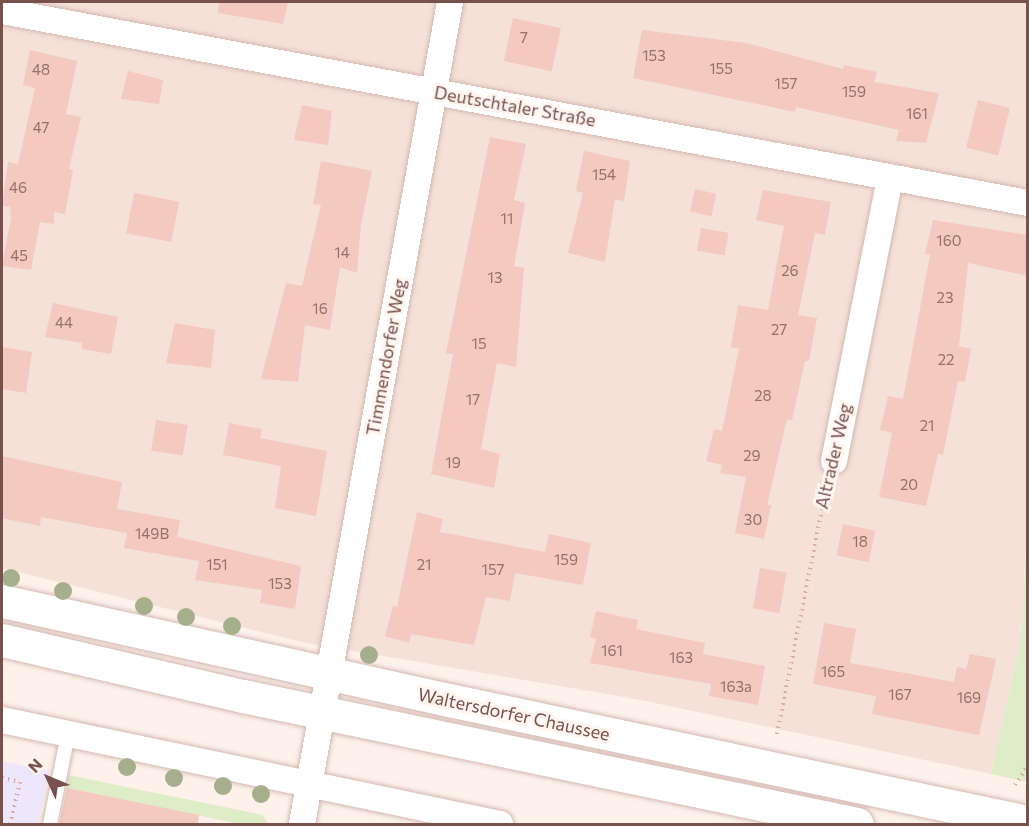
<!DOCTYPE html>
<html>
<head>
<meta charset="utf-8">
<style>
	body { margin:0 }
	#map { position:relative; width:1029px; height:826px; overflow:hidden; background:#fdf1ea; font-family:Commissioner,sans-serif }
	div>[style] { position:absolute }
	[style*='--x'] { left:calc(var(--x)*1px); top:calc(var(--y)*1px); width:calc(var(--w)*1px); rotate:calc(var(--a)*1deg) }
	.residential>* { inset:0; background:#f5e1d8 }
	.education>* { inset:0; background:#eee6fa }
	.green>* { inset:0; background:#deecc7 }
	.building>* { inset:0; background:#f3c9c0; transform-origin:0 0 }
	.path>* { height:4px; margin-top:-2px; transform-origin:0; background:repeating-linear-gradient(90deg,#d9aba3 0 1.5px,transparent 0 6px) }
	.roads { filter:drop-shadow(0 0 2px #d3b8b1) drop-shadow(0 0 2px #d3b8b1) }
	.lane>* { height:14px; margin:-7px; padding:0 7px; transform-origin:7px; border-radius:7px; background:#fff }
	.street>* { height:26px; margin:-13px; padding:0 13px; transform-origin:13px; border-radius:13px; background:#fff }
	.secondary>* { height:33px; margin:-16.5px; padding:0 16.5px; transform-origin:16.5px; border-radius:16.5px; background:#fff }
	.trees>* { width:18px; height:18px; margin:-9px; border-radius:50%; background:#a6af8c }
	span { translate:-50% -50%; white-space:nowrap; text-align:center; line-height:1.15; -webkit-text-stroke:6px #fff6f0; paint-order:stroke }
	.number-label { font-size:15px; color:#986f69 }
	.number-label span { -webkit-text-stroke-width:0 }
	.street-label { font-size:18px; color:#79514c }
	.frame { position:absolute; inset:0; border:3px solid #79514c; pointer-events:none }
	.north { position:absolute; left:18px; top:748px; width:60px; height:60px; -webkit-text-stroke:4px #fff6f0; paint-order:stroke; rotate:314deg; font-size:16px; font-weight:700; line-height:24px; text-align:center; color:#79514c }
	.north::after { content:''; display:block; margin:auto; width:21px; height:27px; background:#79514c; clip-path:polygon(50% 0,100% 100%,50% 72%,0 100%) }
</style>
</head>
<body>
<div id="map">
	<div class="residential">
		<i style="clip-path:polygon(2px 2px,1027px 2px,1027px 528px,1021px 641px,991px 774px,636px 699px,306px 643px,2px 568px)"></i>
	</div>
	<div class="education">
		<i style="clip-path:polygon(2px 761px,49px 771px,38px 824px,2px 824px)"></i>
	</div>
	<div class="green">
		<i style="clip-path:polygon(1027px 528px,1027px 782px,991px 774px,1021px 641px)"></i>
		<i style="clip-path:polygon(68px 775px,263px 815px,268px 824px,240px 824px,67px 788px)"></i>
	</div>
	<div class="building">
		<i style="clip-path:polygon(219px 2px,288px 2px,283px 24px,218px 13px)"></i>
		<i style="left:513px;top:18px;width:49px;height:44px;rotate:12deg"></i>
		<i style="clip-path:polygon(642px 30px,746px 43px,843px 69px,844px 65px,877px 72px,874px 82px,939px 93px,926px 143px,896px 141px,899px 130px,796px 107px,795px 112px,633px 78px)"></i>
		<i style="clip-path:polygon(30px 50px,77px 61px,66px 114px,81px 117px,69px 169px,73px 170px,65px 214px,54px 212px,54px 224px,40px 222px,31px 270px,2px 266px,11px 218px,10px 207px,2px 206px,8px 162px,18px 164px,35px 88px,23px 85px)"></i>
		<i style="clip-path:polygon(128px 71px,163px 80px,159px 104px,121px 99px)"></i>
		<i style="left:978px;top:100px;width:33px;height:49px;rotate:14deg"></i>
		<i style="clip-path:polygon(302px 105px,332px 111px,328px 145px,294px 140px)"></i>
		<i style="clip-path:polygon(490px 137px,526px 144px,514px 200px,525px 203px,514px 266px,524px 268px,516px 367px,497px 363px,481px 449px,500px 454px,494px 488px,431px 474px,453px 354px,446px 353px)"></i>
		<i style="clip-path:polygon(584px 151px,630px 161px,624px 201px,615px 199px,605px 262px,568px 253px,583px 193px,576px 191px)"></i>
		<i style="clip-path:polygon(321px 161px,372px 171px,361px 225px,357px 273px,340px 267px,330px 330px,305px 325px,298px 382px,261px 379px,286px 283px,302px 286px,321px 205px,313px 204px)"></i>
		<i style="left:695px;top:189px;width:22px;height:23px;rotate:13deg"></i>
		<i style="clip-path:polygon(763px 190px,831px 202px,825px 235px,815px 233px,798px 315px,817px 318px,809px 361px,805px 361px,792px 420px,787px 419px,767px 505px,771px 505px,764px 539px,735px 533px,746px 477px,720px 473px,722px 465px,706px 461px,714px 429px,722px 431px,739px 349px,731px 347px,738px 305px,768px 310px,784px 226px,756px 220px)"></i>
		<i style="left:134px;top:193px;width:46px;height:41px;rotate:11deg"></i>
		<i style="clip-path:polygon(933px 220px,1028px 235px,1028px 276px,968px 263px,959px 346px,971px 349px,965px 382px,958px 381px,943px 455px,938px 454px,926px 506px,879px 497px,892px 433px,880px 430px,888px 396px,903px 399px,930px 255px,925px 254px)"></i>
		<i style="left:701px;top:228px;width:28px;height:23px;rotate:10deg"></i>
		<i style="clip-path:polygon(53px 303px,118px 317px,111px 354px,82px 349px,82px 343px,45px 337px)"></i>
		<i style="clip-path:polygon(175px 323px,215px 330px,211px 368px,166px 363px)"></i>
		<i style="clip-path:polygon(2px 347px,32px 352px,26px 393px,2px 389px)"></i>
		<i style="left:156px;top:420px;width:32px;height:31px;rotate:9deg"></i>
		<i style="clip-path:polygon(229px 423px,262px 429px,260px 438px,327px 451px,316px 516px,275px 508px,281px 466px,223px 455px)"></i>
		<i style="clip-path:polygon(2px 456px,122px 482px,117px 509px,180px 520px,177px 537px,301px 566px,295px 609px,260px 603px,262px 590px,195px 580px,199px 561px,124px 548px,127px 533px,41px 517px,40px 526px,2px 518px)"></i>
		<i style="clip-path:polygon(417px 512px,443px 519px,440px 532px,545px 552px,549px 534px,591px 543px,583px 585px,515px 573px,510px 601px,486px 597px,474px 645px,411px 634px,409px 643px,385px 636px,393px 606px,397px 607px)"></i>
		<i style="left:843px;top:524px;width:33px;height:32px;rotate:12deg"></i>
		<i style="left:760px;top:568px;width:27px;height:41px;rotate:10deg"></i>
		<i style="clip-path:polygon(596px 611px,638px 620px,636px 629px,705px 643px,703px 654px,765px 666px,758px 705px,709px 696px,711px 684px,590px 663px,596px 639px,590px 637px)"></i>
		<i style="clip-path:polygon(824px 623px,856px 629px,850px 663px,954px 682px,957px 667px,966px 669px,970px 654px,996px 659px,979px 735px,872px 714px,876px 696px,813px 684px)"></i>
		<i style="clip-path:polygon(67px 788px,199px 815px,198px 825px,59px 825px)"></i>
	</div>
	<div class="path">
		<i style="--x:777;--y:734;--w:255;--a:-78.7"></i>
		<i style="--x:2;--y:778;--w:18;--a:13"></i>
		<i style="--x:20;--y:782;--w:43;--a:103.4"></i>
		<i style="--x:1015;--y:785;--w:24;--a:-57"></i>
	</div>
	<div class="roads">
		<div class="lane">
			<i style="--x:50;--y:824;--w:92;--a:-78.7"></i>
		</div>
		<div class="street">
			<i style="--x:2;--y:11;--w:1044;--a:10.6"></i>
			<i style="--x:834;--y:461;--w:288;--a:-78.8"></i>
			<i style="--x:2;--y:720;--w:509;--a:11.8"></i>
			<i style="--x:302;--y:824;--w:835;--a:-79.79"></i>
		</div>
		<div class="secondary">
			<i style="--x:2;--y:601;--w:458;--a:12.5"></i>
			<i style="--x:449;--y:700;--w:592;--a:11.9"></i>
			<i style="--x:2;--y:640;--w:247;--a:13.1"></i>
			<i style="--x:243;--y:696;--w:627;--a:11.78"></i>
		</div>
	</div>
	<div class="trees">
		<i style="left:11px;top:578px"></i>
		<i style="left:63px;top:591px"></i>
		<i style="left:144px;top:606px"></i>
		<i style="left:186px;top:617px"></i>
		<i style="left:232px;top:626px"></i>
		<i style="left:369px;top:655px"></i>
		<i style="left:127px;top:767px"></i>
		<i style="left:174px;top:778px"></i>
		<i style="left:223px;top:786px"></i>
		<i style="left:261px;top:794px"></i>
	</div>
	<div class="number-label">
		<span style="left:524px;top:38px">7</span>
		<span style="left:654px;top:56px">153</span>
		<span style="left:721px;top:69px">155</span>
		<span style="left:41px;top:70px">48</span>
		<span style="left:786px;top:84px">157</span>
		<span style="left:854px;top:92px">159</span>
		<span style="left:917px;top:114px">161</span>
		<span style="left:41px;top:128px">47</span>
		<span style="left:604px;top:175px">154</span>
		<span style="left:18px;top:188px">46</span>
		<span style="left:507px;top:219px">11</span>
		<span style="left:949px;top:241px">160</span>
		<span style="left:342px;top:253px">14</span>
		<span style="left:19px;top:256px">45</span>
		<span style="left:790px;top:271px">26</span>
		<span style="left:495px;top:278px">13</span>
		<span style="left:945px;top:298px">23</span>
		<span style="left:320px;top:309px">16</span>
		<span style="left:64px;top:323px">44</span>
		<span style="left:779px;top:330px">27</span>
		<span style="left:479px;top:344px">15</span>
		<span style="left:946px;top:360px">22</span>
		<span style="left:763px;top:396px">28</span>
		<span style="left:473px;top:400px">17</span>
		<span style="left:927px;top:426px">21</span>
		<span style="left:752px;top:456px">29</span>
		<span style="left:453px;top:463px">19</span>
		<span style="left:909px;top:485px">20</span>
		<span style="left:753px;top:520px">30</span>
		<span style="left:152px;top:534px">149B</span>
		<span style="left:860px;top:542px">18</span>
		<span style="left:566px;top:560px">159</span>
		<span style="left:217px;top:565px">151</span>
		<span style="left:424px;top:565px">21</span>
		<span style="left:493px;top:570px">157</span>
		<span style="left:280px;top:584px">153</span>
		<span style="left:612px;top:651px">161</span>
		<span style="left:681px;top:658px">163</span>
		<span style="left:833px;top:672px">165</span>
		<span style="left:736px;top:687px">163a</span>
		<span style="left:900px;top:695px">167</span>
		<span style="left:969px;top:698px">169</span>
	</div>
	<div class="street-label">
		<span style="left:515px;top:106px;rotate:10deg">Deutschtaler Straße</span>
		<span style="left:386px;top:357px;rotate:-80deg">Timmendorfer Weg</span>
		<span style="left:833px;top:456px;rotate:-77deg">Altrader Weg</span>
		<span style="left:514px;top:714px;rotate:12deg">Waltersdorfer Chaussee</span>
	</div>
	<div class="frame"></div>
	<div class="north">N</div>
</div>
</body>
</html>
